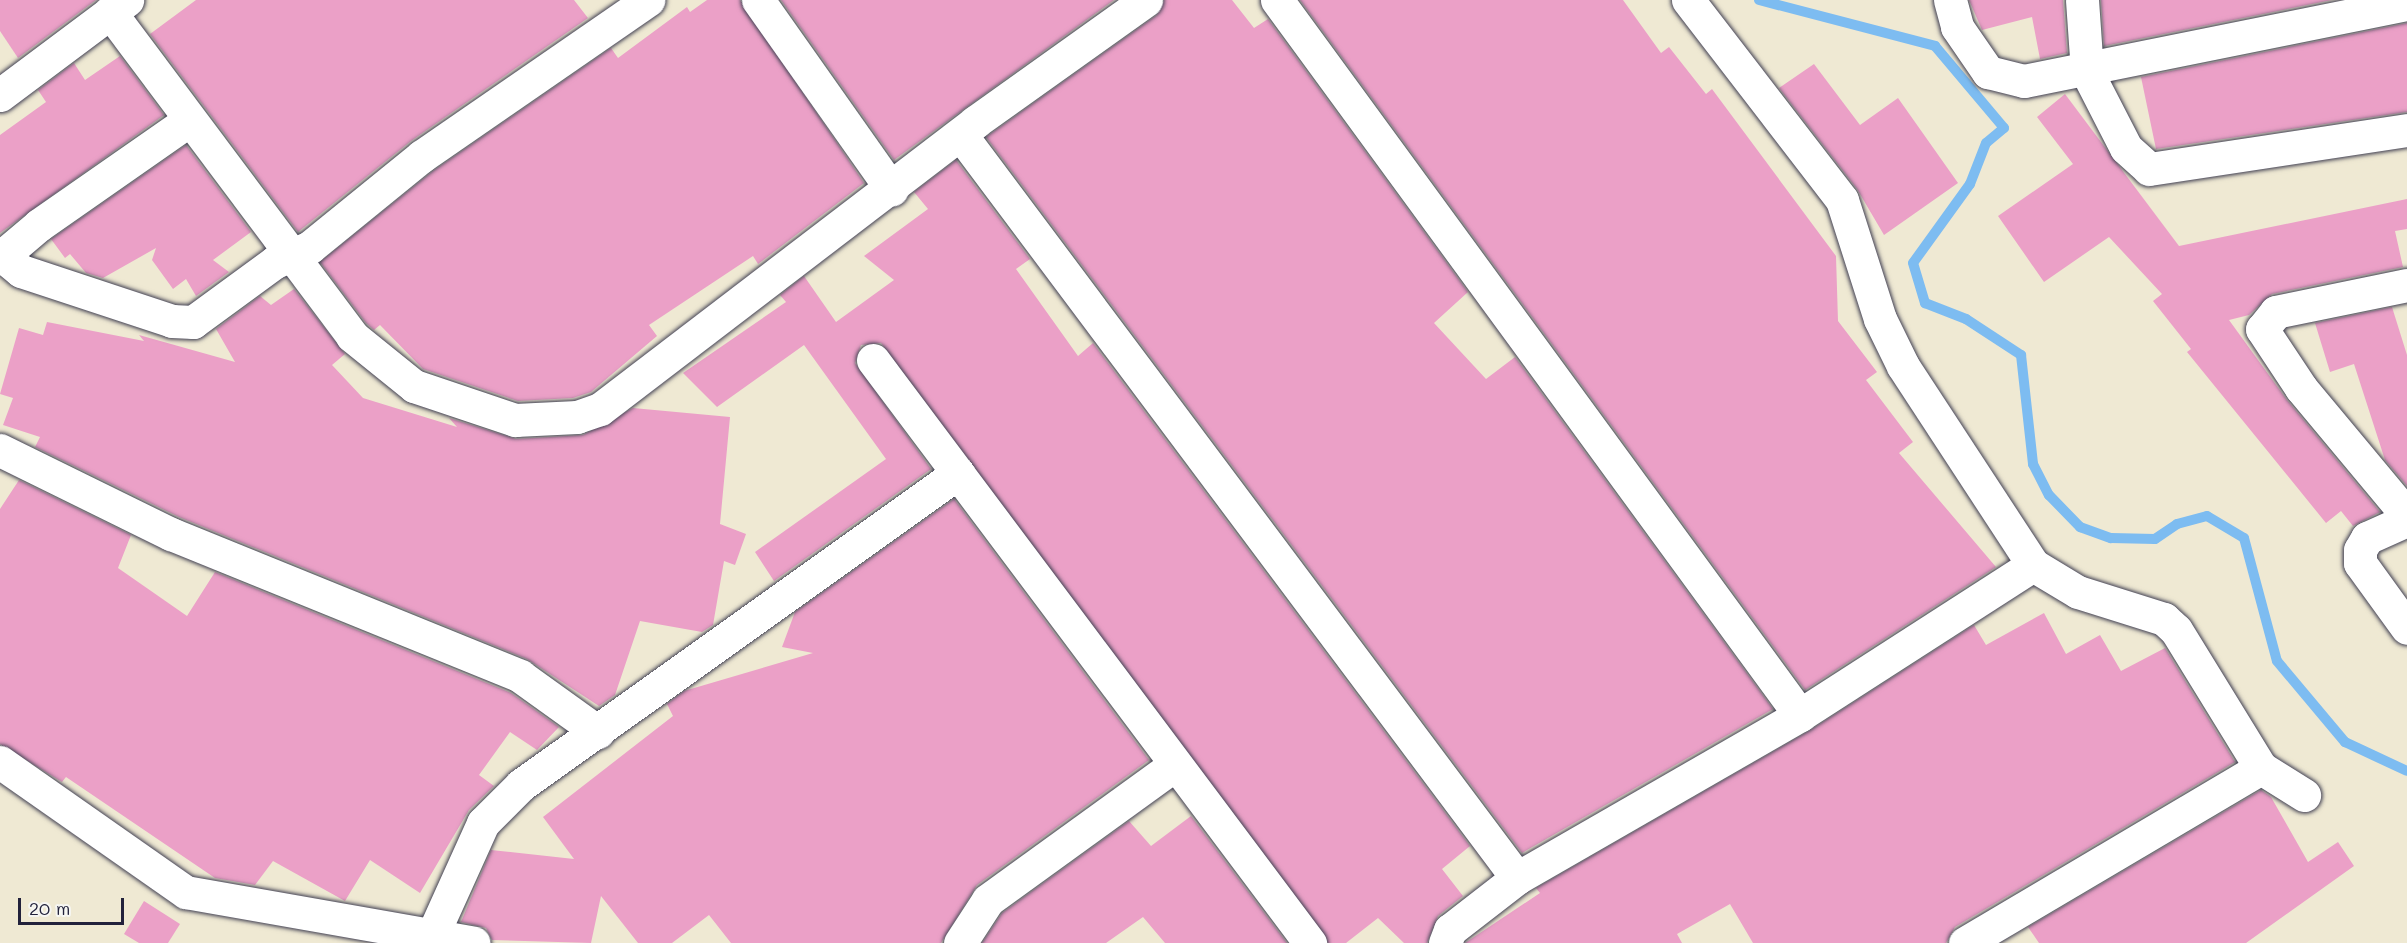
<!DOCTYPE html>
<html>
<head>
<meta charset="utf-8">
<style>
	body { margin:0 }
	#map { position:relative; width:2407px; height:943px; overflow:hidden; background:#efe9d3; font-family:Mali,sans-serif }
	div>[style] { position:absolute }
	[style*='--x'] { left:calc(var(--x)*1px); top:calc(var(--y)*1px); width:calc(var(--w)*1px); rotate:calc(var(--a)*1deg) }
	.stream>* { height:10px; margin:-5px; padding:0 5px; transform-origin:5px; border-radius:5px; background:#7dbcf1 }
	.building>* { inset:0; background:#eba0c7 }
	.roads { filter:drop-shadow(0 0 2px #414052) drop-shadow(0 0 2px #414052) }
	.minor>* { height:33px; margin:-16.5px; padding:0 16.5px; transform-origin:16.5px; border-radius:16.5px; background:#fff }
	span { translate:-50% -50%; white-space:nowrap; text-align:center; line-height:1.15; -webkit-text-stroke:6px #f6f6f2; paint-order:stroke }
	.scale { position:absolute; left:18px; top:898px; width:106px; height:27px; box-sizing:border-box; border:3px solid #22223b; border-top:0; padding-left:8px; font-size:18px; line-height:21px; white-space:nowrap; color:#22223b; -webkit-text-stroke:4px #f6f6f2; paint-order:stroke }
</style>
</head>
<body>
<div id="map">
	<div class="stream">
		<i style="--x:1759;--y:0;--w:182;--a:14.6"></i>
		<i style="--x:1935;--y:46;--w:107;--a:49.9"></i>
		<i style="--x:2004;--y:128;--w:23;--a:140"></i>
		<i style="--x:1986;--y:143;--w:44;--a:111.3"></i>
		<i style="--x:1970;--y:184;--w:97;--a:125.8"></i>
		<i style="--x:1913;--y:263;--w:42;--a:73.3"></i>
		<i style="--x:1925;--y:303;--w:44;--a:21.3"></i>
		<i style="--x:1966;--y:319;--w:66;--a:33.2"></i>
		<i style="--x:2021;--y:355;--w:110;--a:83.7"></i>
		<i style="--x:2033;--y:464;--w:35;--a:63"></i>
		<i style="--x:2049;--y:495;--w:45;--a:45.9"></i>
		<i style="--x:2080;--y:527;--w:33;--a:20"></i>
		<i style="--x:2111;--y:538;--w:44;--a:1.3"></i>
		<i style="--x:2155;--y:539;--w:27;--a:-34"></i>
		<i style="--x:2177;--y:524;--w:31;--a:-15"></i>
		<i style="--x:2207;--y:516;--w:43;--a:30.7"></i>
		<i style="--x:2244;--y:538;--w:127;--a:75"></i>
		<i style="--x:2277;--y:661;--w:106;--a:50"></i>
		<i style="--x:2345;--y:742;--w:68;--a:25.1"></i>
	</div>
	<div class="building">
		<i style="clip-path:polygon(0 0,96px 0,18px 58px,0 31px)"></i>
		<i style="clip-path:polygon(196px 0,574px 0,588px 18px,411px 141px,298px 232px,150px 34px)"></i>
		<i style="clip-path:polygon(707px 0,740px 0,864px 183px,758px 264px,753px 256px,649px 325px,657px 336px,591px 392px,573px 398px,518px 401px,423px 369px,380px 325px,374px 330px,366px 323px,320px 262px,433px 171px,611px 48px,618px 58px,687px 7px,690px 12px)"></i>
		<i style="clip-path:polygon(781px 0,1114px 0,894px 160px)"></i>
		<i style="clip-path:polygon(1164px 0,1232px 0,1254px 28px,1268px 19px,1468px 292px,1434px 323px,1486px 379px,1515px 357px,1773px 709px,1522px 853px,986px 137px,1157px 15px)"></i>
		<i style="clip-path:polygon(1300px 0,1623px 0,1661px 53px,1669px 47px,1706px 94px,1712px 89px,1836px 256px,1838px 321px,1877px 372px,1866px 380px,1913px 442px,1899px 453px,1996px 567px,1805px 690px)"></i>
		<i style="clip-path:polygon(1969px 0,2063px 0,2067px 53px,2040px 59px,2032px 17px,1982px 30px)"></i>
		<i style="clip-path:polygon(2101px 0,2332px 0,2104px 46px)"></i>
		<i style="clip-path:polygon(2407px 23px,2407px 112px,2156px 149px,2141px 77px)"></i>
		<i style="clip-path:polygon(120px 56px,164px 115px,0 233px,0 135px,46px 102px,38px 90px,74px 63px,85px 80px)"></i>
		<i style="clip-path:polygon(1814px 64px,1860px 125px,1898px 98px,1958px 183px,1884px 235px,1857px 189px,1779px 88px)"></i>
		<i style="clip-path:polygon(2065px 94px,2179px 246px,2407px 199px,2407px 229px,2395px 231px,2403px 267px,2272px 294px,2249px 315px,2229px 320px,2287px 400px,2380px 512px,2353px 526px,2341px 511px,2326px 523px,2187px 352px,2191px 349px,2153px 301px,2162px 294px,2109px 237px,2044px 282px,1998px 216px,2073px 164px,2037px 117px)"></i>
		<i style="clip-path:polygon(186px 145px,251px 232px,213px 260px,229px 272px,196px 296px,186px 279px,173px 289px,152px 260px,156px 248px,103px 278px,86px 273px,70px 254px,65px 258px,51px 239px)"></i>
		<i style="clip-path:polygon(956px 160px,1030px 259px,1016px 269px,1078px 356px,1093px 343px,1470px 846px,1442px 869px,1463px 896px,1438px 916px,1427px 943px,1404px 943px,1378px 918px,1346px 943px,1328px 943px,881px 343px,861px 345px,855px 363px,931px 469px,774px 581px,755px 552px,886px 459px,804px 345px,717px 407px,683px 373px,786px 302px,780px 295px,804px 276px,836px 322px,894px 280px,864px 256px,928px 209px,914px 192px)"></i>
		<i style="clip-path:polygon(294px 289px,345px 354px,332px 365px,363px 398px,457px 427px,449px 418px,516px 439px,583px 435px,633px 408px,730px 417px,720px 524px,746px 534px,735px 565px,724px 561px,713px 625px,702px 632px,640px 621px,615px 695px,599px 706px,527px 659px,179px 517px,35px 447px,40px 437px,3px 425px,13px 398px,0 394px,19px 328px,43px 335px,47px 322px,144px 341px,139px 335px,235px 362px,216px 329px,260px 296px,271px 305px)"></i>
		<i style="clip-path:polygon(2392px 307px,2407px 355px,2407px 486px,2385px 460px,2354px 364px,2330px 372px,2315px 323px)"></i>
		<i style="clip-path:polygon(19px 480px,131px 535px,118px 568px,187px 616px,215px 572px,511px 693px,559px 727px,537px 750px,510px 732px,479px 775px,494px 786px,469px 810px,420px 893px,370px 860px,345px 901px,273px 861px,255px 885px,215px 878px,66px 777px,62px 782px,0 744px,0 509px)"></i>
		<i style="clip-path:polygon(954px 499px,1149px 760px,977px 885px,941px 943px,731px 943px,709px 915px,672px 943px,638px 943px,601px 896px,591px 943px,492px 940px,486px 928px,461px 922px,491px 850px,574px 859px,543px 817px,673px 716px,667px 704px,684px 691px,813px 653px,782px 647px,795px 612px)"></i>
		<i style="clip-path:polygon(2044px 613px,2066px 654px,2100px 635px,2121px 671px,2165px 648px,2235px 762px,1955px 927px,1946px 943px,1753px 943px,1730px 904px,1677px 934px,1682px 943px,1465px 943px,1540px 893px,1536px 888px,1809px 731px,1974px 625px,1986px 645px)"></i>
		<i style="clip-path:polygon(2261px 790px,2271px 797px,2308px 862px,2338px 842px,2354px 866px,2246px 943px,2039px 943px,2028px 927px)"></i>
		<i style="clip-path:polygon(1191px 816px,1287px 943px,1165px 943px,1143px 917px,1106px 943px,982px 943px,1002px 913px,1129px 821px,1151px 846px)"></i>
		<i style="clip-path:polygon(144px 901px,180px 924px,168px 943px,139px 943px,124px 934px)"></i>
	</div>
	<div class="roads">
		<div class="minor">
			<i style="--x:758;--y:0;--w:232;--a:54.8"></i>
			<i style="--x:1277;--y:0;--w:886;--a:53.82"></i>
			<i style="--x:1688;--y:0;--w:252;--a:52.4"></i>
			<i style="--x:1842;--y:200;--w:125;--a:72.3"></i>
			<i style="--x:1880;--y:319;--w:52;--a:63.9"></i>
			<i style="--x:1903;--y:366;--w:238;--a:56.8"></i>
			<i style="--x:2033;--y:565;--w:52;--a:31"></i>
			<i style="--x:2078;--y:592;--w:90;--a:17.4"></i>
			<i style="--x:2164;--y:619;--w:16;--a:43"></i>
			<i style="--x:2176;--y:630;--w:162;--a:58.4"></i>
			<i style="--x:2261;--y:768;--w:51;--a:32.1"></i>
			<i style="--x:1950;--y:0;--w:28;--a:75"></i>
			<i style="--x:1957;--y:27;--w:55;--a:55.4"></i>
			<i style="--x:1988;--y:72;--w:37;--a:14"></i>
			<i style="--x:2024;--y:81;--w:391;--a:-11.4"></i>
			<i style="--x:2082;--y:0;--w:72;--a:86"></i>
			<i style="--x:2087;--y:72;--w:85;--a:62.8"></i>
			<i style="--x:2126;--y:148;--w:31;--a:42"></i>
			<i style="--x:2149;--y:169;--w:261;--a:-8.6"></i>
			<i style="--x:110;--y:12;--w:404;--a:53.2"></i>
			<i style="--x:352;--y:336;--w:80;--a:38.9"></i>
			<i style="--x:414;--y:386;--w:107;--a:18.6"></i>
			<i style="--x:515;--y:420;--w:62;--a:-2.8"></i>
			<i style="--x:577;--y:417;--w:24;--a:-19"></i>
			<i style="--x:600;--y:409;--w:472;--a:-37.4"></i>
			<i style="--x:975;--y:122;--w:210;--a:-35.5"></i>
			<i style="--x:0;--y:95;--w:159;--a:-36.8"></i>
			<i style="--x:188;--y:121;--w:182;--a:145.1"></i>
			<i style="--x:39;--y:225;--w:42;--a:139.8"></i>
			<i style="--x:7;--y:252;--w:10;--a:73"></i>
			<i style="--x:10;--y:262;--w:14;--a:39"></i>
			<i style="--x:21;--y:271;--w:159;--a:18.3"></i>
			<i style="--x:172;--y:321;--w:21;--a:3"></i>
			<i style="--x:193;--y:322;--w:102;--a:-36.2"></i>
			<i style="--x:275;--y:262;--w:38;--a:-23"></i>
			<i style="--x:310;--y:247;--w:144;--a:-39.1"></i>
			<i style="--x:422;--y:156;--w:275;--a:-34.6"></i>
			<i style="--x:961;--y:135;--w:928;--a:53.19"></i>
			<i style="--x:2407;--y:285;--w:134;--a:168.4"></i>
			<i style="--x:2276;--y:312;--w:22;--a:129"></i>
			<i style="--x:2262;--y:329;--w:71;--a:56.5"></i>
			<i style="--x:2301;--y:388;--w:165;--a:50.2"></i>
			<i style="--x:873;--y:360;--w:729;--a:53.15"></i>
			<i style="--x:0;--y:450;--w:191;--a:26.2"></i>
			<i style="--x:171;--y:534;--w:377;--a:22.1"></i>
			<i style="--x:520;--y:676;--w:96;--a:35.7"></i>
			<i style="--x:2407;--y:520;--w:44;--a:155.8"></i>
			<i style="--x:2367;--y:538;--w:14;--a:120"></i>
			<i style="--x:2360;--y:550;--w:13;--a:90"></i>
			<i style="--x:2360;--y:563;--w:80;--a:54.1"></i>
			<i style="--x:0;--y:762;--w:227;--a:35"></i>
			<i style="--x:186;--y:892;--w:292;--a:10"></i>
			<i style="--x:432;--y:936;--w:124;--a:-65.7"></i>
			<i style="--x:483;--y:823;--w:54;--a:-45"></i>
			<i style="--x:521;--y:785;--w:537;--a:-35.53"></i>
			<i style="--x:960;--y:943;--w:51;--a:-56.9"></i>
			<i style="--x:988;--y:900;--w:228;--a:-35.9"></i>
			<i style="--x:1445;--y:943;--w:14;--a:-69"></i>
			<i style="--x:1450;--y:930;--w:85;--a:-37.8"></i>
			<i style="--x:1517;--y:878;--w:327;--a:-29.9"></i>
			<i style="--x:1800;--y:715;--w:277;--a:-32.8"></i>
			<i style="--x:1965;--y:943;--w:344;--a:-30.6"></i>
		</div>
	</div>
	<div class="scale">20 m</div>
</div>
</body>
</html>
